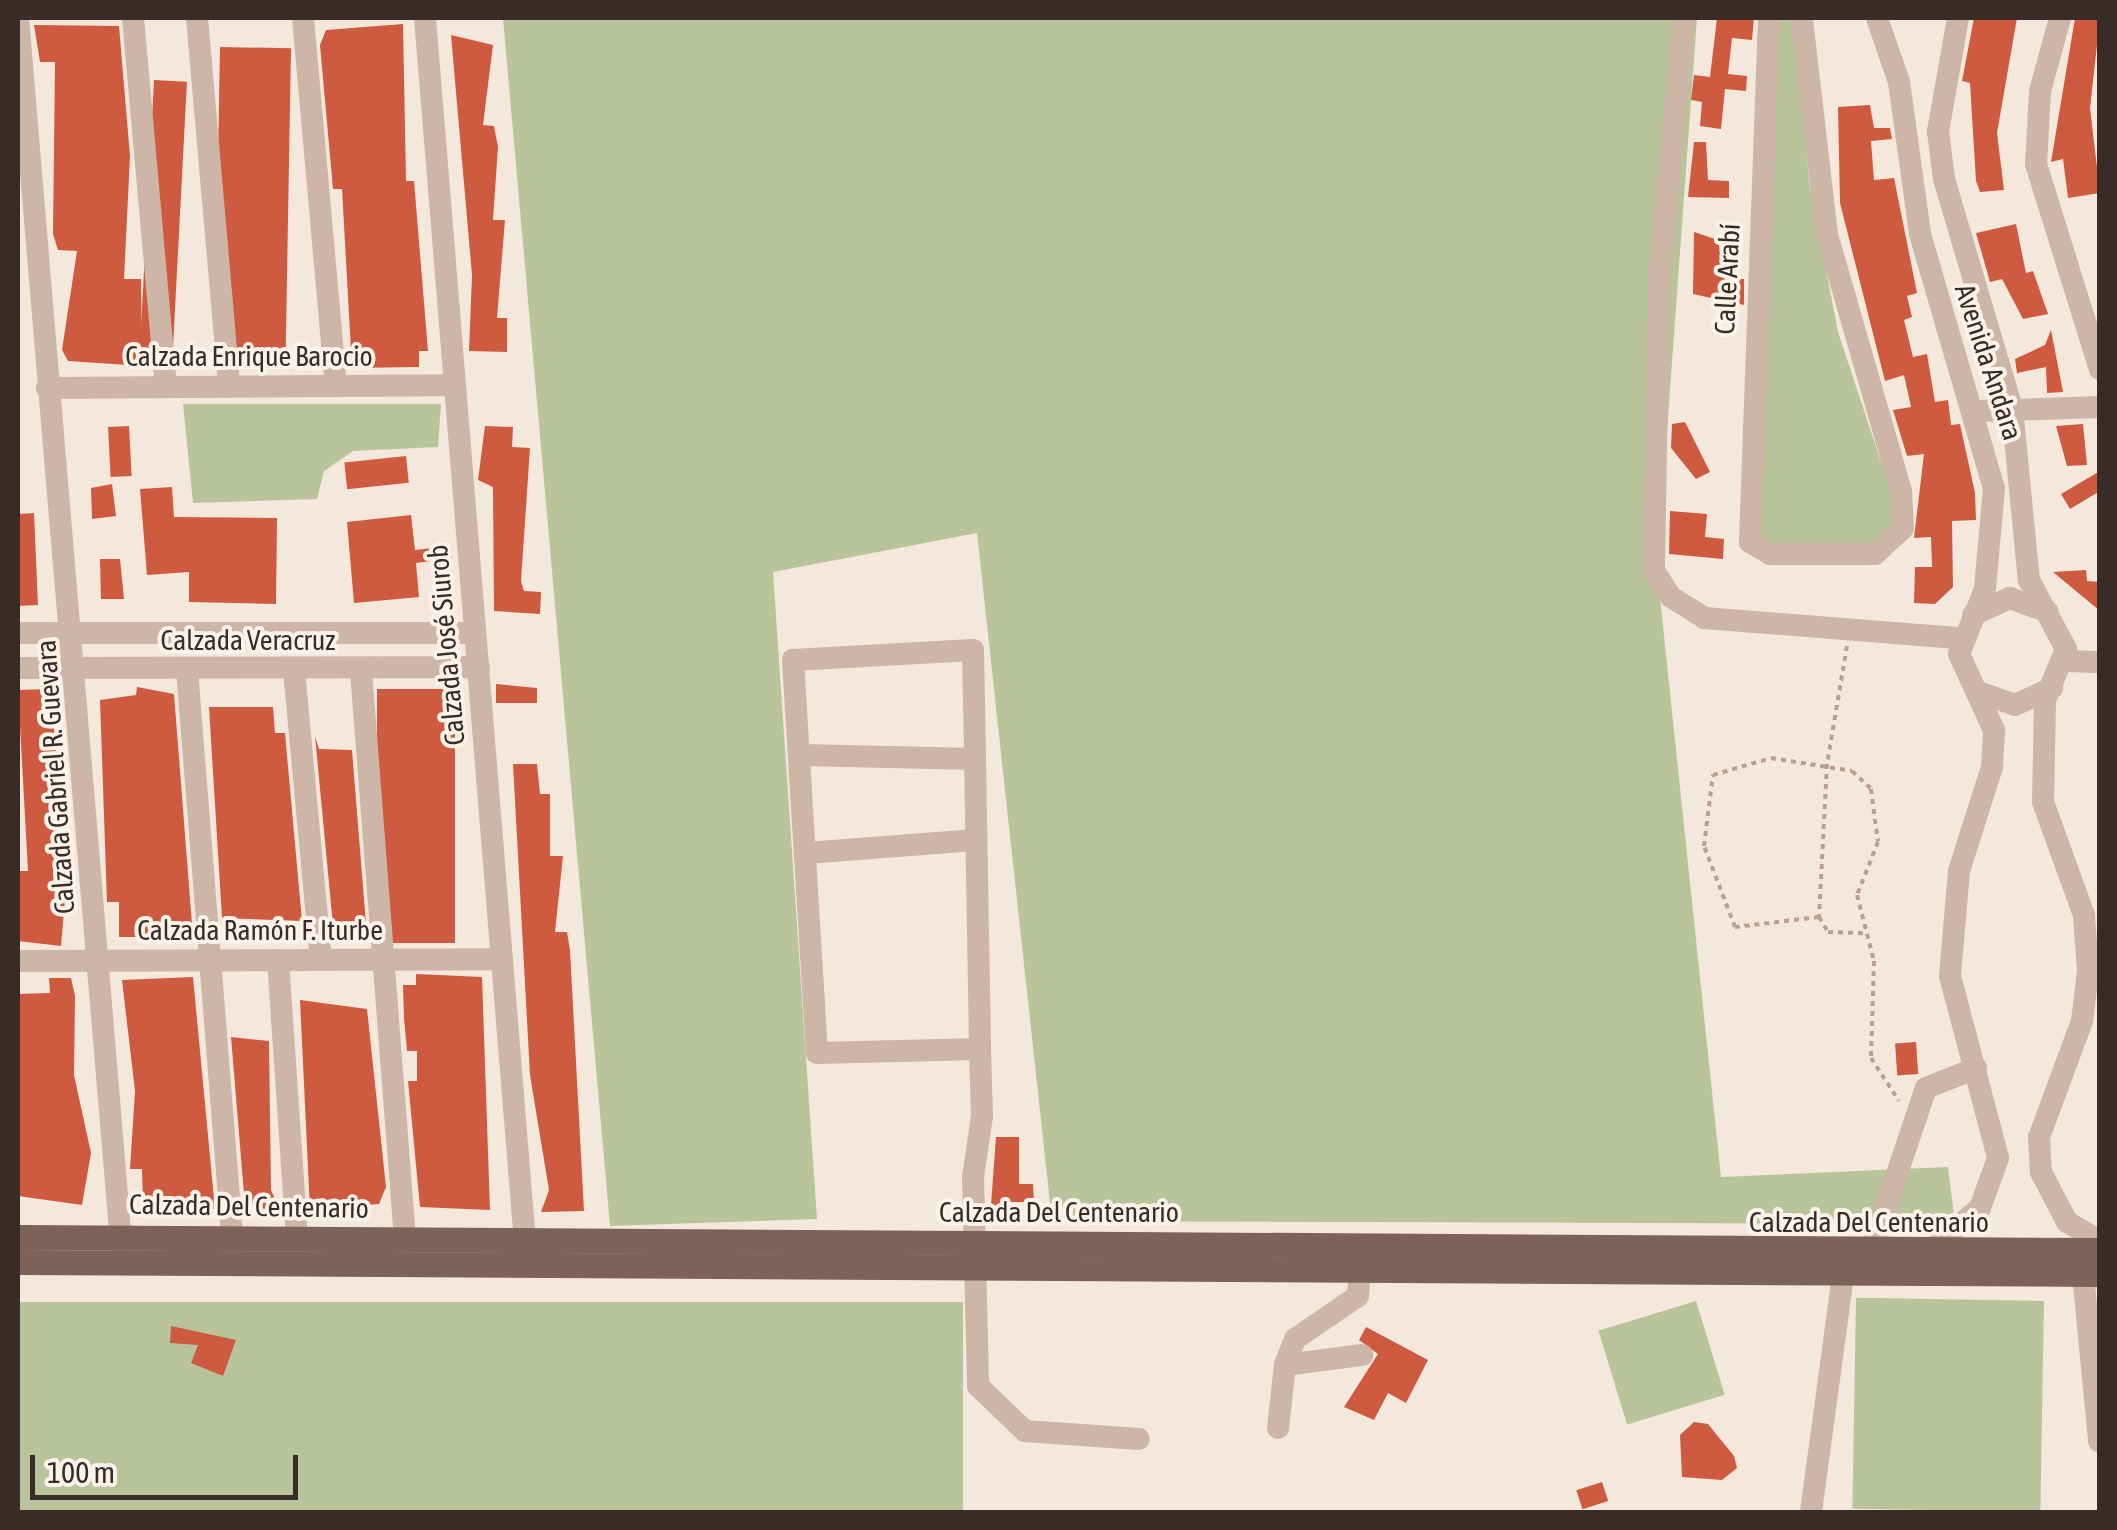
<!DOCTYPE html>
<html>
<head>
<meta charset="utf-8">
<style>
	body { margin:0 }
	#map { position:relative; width:2117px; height:1530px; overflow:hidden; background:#f4e7dc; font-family:"Asap Condensed",sans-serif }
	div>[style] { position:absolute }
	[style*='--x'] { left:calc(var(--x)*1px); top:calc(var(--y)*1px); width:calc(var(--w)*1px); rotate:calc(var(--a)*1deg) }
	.green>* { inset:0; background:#b9c49b; transform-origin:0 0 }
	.building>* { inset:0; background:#ce5b40; transform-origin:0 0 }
	.path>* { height:4px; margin-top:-2px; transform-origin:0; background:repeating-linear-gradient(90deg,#b9a091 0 5px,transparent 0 10px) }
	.minor>* { height:22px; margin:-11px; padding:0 11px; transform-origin:11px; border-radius:11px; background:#cdb6a7 }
	.major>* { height:25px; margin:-12.5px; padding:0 12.5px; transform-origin:12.5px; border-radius:12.5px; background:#7c6258 }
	span { translate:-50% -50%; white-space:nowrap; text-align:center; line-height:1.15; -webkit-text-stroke:8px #fbf2e9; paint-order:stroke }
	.street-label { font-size:28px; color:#392c28 }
	.frame { position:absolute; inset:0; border:20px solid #392c28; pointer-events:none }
	.scale { position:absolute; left:30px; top:1455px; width:268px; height:45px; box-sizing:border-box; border:5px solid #392c28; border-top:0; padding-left:12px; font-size:30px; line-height:35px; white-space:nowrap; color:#392c28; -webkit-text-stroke:8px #fbf2e9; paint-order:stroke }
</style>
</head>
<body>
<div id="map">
	<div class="green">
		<i style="clip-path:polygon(503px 18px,1697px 18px,1657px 569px,1721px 1177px,1948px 1167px,1955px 1224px,1052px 1221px,977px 533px,773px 572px,817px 1219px,610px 1226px)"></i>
		<i style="clip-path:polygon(1773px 18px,1793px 18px,1810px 187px,1838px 332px,1897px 510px,1889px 536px,1868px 545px,1772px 549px,1757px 534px)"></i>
		<i style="clip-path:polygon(183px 404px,441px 404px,438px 447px,353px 451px,324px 471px,317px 499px,193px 503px)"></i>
		<i style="left:1696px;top:1301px;width:98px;height:102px;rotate:73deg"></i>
		<i style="left:2044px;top:1301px;width:211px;height:188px;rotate:91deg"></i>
		<i style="left:18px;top:1302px;width:945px;height:210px"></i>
	</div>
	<div class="building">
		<i style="clip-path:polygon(1717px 18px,1754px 18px,1752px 40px,1732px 38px,1728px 74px,1747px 76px,1746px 91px,1725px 89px,1721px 129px,1700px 126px,1702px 102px,1691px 100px,1694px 75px,1710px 77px)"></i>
		<i style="clip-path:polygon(1974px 18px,2017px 18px,1997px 133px,2004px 190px,1980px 192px,1976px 181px,1970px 83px,1962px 81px)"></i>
		<i style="clip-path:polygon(2075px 18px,2100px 18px,2090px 108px,2100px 193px,2068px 198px,2063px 159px,2051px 162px)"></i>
		<i style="clip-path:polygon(403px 24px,406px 181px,414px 181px,428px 351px,419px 351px,419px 367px,352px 368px,342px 189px,333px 189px,320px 45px,326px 30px)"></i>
		<i style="clip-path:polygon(34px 25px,119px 26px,130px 156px,124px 279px,141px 279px,142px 366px,68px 361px,62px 350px,77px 251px,58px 250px,53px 234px,55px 62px,40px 62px)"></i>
		<i style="clip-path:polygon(451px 35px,493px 45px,483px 125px,494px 126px,498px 147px,493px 220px,505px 220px,497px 318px,507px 318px,507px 352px,469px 351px,472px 275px)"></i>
		<i style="left:220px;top:47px;width:71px;height:306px;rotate:1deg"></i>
		<i style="left:154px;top:80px;width:33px;height:269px;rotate:3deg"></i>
		<i style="clip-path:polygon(1870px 105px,1874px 128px,1890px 128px,1892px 139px,1871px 141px,1874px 180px,1894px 178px,1917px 293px,1907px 296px,1912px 317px,1904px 320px,1913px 357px,1927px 354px,1935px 402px,1948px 400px,1951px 425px,1960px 424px,1975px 493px,1976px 520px,1952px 521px,1953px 587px,1935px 604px,1914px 603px,1915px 567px,1932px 567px,1931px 537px,1914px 538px,1924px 454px,1907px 456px,1893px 410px,1911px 407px,1904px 375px,1885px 381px,1840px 203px,1838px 107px)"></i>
		<i style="clip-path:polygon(1694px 142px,1706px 142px,1708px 180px,1729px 181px,1729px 198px,1688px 197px)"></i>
		<i style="clip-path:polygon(2016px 224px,2026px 273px,2033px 271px,2048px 314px,2023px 319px,2002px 279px,1990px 282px,1976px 233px)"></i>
		<i style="clip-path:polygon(1694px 232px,1718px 240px,1725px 279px,1744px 279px,1744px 305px,1693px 294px)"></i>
		<i style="clip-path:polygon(2051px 330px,2063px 392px,2047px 393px,2046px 367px,2017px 373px,2015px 359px,2045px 345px)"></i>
		<i style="clip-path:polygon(1685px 422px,1710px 472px,1696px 479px,1671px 448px,1672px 424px)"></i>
		<i style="clip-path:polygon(2083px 424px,2087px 465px,2067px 466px,2056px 426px)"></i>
		<i style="left:129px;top:426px;width:50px;height:21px;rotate:87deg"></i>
		<i style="clip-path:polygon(485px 426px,513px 427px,512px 447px,530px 448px,521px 581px,524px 591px,541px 592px,540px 614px,494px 611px,493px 487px,478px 480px)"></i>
		<i style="left:406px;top:456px;width:27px;height:62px;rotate:84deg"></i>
		<i style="clip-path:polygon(2100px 471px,2100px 491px,2070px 509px,2061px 494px)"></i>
		<i style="clip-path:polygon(112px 484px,116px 516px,92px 519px,91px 488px)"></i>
		<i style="clip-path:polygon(172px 487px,174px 517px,277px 518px,276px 604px,189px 602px,189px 572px,147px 575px,140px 489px)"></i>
		<i style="clip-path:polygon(1670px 511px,1707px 514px,1705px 537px,1724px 539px,1723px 559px,1669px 554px)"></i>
		<i style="clip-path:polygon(34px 513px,38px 605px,18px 606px,18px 514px)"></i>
		<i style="clip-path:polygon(411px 515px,415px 550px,451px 546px,452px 558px,416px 563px,419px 597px,354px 603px,347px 522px)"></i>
		<i style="clip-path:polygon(100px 559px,120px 559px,124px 599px,101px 599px)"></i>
		<i style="clip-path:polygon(2086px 570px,2087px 581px,2100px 582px,2100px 611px,2053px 572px)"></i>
		<i style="clip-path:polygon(496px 684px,537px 688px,537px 703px,496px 703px)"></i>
		<i style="clip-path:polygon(137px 687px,174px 694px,193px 937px,119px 937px,119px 902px,107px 902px,100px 700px,136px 695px)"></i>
		<i style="clip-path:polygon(51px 689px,66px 888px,61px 946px,18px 941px,18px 871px,28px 871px,18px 690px)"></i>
		<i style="left:377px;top:689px;width:78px;height:254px"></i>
		<i style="clip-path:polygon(209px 707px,273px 707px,275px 733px,285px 733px,302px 921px,222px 918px)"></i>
		<i style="clip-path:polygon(315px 736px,319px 749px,352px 750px,366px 924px,350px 923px,350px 936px,334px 936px)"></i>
		<i style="clip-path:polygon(513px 764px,537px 764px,540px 794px,550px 794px,550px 856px,563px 856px,555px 932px,567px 932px,570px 950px,584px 1211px,541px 1212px,549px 1190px,530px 1075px)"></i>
		<i style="clip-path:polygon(416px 974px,482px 977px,490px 1210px,420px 1207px,408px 1081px,417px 1081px,417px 1051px,407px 1051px,404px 1018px,403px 985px,416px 985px)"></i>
		<i style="clip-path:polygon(193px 977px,215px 1209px,168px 1209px,143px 1204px,142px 1169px,130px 1169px,135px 1091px,122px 980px)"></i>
		<i style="clip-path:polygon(49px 978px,71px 978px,75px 996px,74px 1075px,91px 1153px,82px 1205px,18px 1196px,18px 994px,50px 993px)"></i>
		<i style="clip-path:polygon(300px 1000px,367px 1009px,386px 1187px,379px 1204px,310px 1210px)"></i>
		<i style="clip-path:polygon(231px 1037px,269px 1041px,271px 1190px,280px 1211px,245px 1206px)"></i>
		<i style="left:1916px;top:1042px;width:32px;height:21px;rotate:86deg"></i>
		<i style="clip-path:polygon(996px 1137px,1019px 1137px,1019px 1184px,1033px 1184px,1034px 1202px,1005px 1202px,1005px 1218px,990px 1218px)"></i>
		<i style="clip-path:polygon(171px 1326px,236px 1340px,223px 1376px,191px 1363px,198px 1345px,170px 1343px)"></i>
		<i style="clip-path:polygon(1366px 1327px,1428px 1360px,1406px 1403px,1388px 1393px,1374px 1420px,1344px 1407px,1378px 1354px,1359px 1340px)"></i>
		<i style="clip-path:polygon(1694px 1422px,1708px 1424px,1734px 1456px,1737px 1468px,1722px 1480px,1682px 1477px,1680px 1435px)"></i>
		<i style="left:1602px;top:1482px;width:20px;height:27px;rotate:72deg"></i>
	</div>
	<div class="path">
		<i style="--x:1847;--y:646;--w:120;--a:99.6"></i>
		<i style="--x:1827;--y:764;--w:153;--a:93"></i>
		<i style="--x:1819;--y:917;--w:17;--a:59"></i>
		<i style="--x:1828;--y:932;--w:35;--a:2"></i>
		<i style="--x:1819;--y:917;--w:85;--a:173.2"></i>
		<i style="--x:1735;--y:927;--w:87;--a:-110.9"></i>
		<i style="--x:1704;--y:846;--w:72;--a:-82.8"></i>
		<i style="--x:1713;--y:775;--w:60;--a:-16.3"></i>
		<i style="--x:1771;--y:758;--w:82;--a:9.1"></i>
		<i style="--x:1852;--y:771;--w:26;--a:43"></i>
		<i style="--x:1871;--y:789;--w:53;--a:82.5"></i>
		<i style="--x:1878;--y:842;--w:57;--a:111.6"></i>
		<i style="--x:1857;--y:895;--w:68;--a:75.6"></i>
		<i style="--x:1874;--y:961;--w:97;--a:91.8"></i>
		<i style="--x:1871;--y:1058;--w:51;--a:56.9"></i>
	</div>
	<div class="minor">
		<i style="--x:18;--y:18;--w:1240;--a:85.19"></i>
		<i style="--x:133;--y:18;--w:370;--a:84.9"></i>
		<i style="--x:197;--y:18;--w:370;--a:85"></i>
		<i style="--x:303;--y:18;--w:369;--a:84.9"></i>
		<i style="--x:425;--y:18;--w:1241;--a:85.33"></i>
		<i style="--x:1684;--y:18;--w:263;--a:95.5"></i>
		<i style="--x:1659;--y:280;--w:291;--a:91"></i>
		<i style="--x:1654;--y:571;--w:31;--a:57"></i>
		<i style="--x:1671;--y:597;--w:39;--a:32"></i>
		<i style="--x:1704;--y:618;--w:257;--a:4.5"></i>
		<i style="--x:1769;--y:18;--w:524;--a:92.08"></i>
		<i style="--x:1750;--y:542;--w:23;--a:31"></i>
		<i style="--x:1770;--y:554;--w:105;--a:0"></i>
		<i style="--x:1875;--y:554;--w:38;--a:-43"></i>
		<i style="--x:1903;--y:528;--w:37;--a:-93"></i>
		<i style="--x:1901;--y:491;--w:266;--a:-106.1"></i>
		<i style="--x:1827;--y:235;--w:218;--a:-96.6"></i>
		<i style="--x:1877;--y:18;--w:68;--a:71"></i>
		<i style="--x:1899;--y:82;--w:153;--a:82.1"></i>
		<i style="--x:1920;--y:234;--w:265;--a:73.8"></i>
		<i style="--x:1994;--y:488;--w:101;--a:95.1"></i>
		<i style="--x:1985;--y:589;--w:70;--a:111.8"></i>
		<i style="--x:1959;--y:654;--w:84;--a:65.3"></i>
		<i style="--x:1994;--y:730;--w:37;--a:93"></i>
		<i style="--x:1992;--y:767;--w:109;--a:107.6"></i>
		<i style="--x:1959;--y:871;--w:105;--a:94.9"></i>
		<i style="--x:1950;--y:976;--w:188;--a:75.2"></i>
		<i style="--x:1998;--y:1158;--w:53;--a:109.8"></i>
		<i style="--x:1980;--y:1208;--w:72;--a:140.1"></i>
		<i style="--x:1958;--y:18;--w:115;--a:100"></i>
		<i style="--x:1938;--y:131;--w:48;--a:82.9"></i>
		<i style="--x:1944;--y:179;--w:239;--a:73.5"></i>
		<i style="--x:2012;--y:408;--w:173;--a:84.4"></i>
		<i style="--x:2029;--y:580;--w:78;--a:61.8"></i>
		<i style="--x:2066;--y:649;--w:55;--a:112.4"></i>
		<i style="--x:2045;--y:700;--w:102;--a:91.1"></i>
		<i style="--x:2043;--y:802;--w:120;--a:70.1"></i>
		<i style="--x:2084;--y:915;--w:56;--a:85.9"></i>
		<i style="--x:2088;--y:971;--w:50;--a:96.8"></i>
		<i style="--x:2082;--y:1021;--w:124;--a:110.3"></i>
		<i style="--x:2039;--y:1137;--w:35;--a:87"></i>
		<i style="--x:2041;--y:1172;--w:56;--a:62.5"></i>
		<i style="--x:2067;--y:1222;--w:38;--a:30"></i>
		<i style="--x:2060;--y:18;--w:76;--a:105.3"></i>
		<i style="--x:2040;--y:91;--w:73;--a:93.1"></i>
		<i style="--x:2036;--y:164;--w:215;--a:72.7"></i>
		<i style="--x:47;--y:388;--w:405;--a:-0.4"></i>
		<i style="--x:1979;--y:411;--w:121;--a:-1.9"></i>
		<i style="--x:1973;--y:615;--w:41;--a:-24.7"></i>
		<i style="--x:2010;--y:598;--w:40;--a:20.2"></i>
		<i style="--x:18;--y:633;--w:457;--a:0"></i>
		<i style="--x:2066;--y:661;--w:34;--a:2"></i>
		<i style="--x:18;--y:668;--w:461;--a:-0.1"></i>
		<i style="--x:187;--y:670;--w:567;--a:85.45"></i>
		<i style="--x:294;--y:670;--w:291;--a:84.7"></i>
		<i style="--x:361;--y:671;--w:570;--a:85.57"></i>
		<i style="--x:1976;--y:691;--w:41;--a:19.7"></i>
		<i style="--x:2015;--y:705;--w:41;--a:-24.7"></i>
		<i style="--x:802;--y:755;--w:173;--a:1.3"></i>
		<i style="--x:806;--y:853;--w:170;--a:-4.4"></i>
		<i style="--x:278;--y:960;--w:277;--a:86.1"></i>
		<i style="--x:18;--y:961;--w:484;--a:-0.2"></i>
		<i style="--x:980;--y:1049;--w:163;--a:178.6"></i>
		<i style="--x:817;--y:1053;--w:394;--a:-93.5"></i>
		<i style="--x:793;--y:660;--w:180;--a:-3.2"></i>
		<i style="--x:973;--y:650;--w:109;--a:88.9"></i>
		<i style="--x:975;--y:759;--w:290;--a:89"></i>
		<i style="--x:980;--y:1049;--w:67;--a:88.3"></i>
		<i style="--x:982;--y:1116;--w:62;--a:98.4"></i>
		<i style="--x:973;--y:1177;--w:209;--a:88.6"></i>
		<i style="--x:978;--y:1386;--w:65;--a:43.8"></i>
		<i style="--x:1025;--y:1431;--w:114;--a:4"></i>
		<i style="--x:1870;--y:1254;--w:175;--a:-71.4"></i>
		<i style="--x:1926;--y:1088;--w:54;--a:-21.8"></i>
		<i style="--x:2083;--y:1274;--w:168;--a:84.5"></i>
		<i style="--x:1285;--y:1365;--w:28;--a:-69"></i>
		<i style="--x:1295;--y:1339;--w:76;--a:-34.3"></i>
		<i style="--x:1358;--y:1296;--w:27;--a:-86"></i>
		<i style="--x:1278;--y:1428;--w:63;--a:-83.7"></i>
		<i style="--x:1285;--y:1365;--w:78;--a:-7.4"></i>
		<i style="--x:1811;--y:1512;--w:255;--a:-82.3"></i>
	</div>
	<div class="major">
		<i style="--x:18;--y:1237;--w:2082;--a:0.36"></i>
		<i style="--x:18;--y:1262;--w:2082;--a:0.33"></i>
	</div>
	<div class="street-label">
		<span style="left:1727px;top:279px;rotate:-87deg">Calle Arabí</span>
		<span style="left:249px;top:356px">Calzada Enrique Barocio</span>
		<span style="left:1989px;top:362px;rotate:72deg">Avenida Andara</span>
		<span style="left:248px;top:640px">Calzada Veracruz</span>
		<span style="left:446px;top:645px;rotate:-95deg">Calzada José Siurob</span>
		<span style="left:55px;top:777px;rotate:-94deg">Calzada Gabriel R. Guevara</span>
		<span style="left:260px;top:930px">Calzada Ramón F. Iturbe</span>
		<span style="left:249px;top:1206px;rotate:1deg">Calzada Del Centenario</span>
		<span style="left:1059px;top:1212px">Calzada Del Centenario</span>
		<span style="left:1869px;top:1222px">Calzada Del Centenario</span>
	</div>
	<div class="frame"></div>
	<div class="scale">100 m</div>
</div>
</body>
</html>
